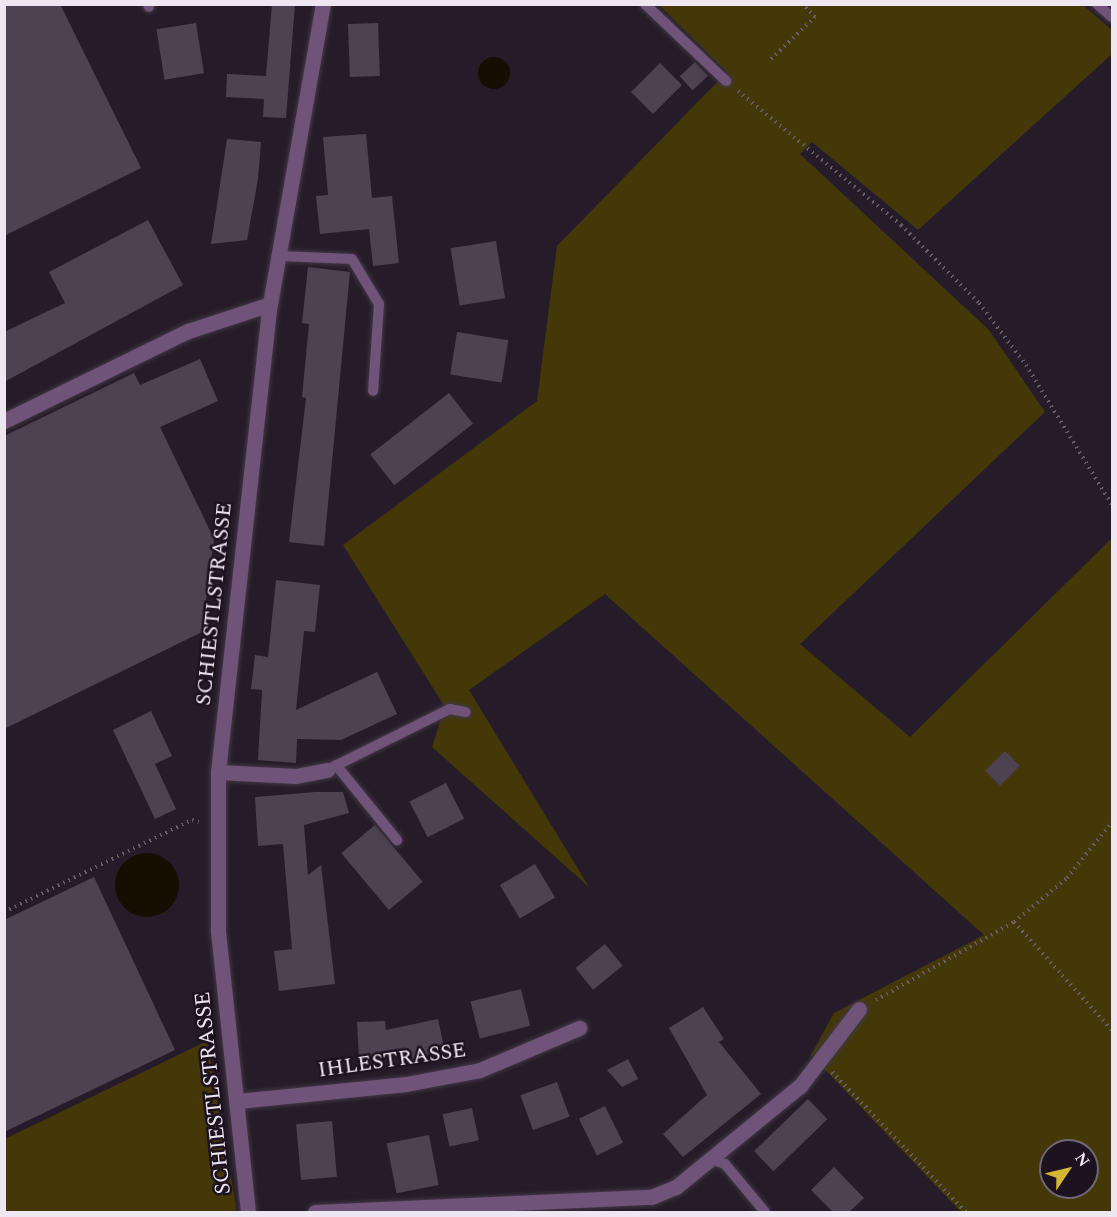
<!DOCTYPE html>
<html>
<head>
<meta charset="utf-8">
<style>
	body { margin:0 }
	#map { position:relative; width:1117px; height:1217px; overflow:hidden; background:#261c29; font-family:Spectral,serif }
	div>[style] { position:absolute }
	[style*='--x'] { left:calc(var(--x)*1px); top:calc(var(--y)*1px); width:calc(var(--w)*1px); rotate:calc(var(--a)*1deg) }
	.green>* { inset:0; background:#443809 }
	.water>* { inset:0; background:#140f00 }
	.round { border-radius:50% }
	.building>* { inset:0; background:#4d4251; transform-origin:0 0 }
	.path>* { height:4px; margin-top:-2px; transform-origin:0; background:repeating-linear-gradient(90deg,#675e6a 0 1.5px,transparent 0 6px) }
	.roads { filter:drop-shadow(0 0 2px #423845) drop-shadow(0 0 2px #423845) }
	.lane>* { height:10px; margin:-5px; padding:0 5px; transform-origin:5px; border-radius:5px; background:#6f5379 }
	.street>* { height:15px; margin:-7.5px; padding:0 7.5px; transform-origin:7.5px; border-radius:7.5px; background:#6f5379 }
	span { translate:-50% -50%; white-space:nowrap; text-align:center; line-height:1.15; -webkit-text-stroke:5px #1c1220; paint-order:stroke }
	.street-label { font-size:22px; color:#eee7f1 }
	.frame { position:absolute; inset:0; border:6px solid #eee7f1; pointer-events:none }
	.north { position:absolute; left:1039px; top:1139px; width:60px; height:60px; box-sizing:border-box; background:#1c1220; border:2px solid #706774; border-radius:50%; rotate:55deg; font-size:16px; font-weight:700; line-height:24px; text-align:center; color:#eee7f1 }
	.north::after { content:''; display:block; margin:auto; width:21px; height:27px; background:#d5b534; clip-path:polygon(50% 0,100% 100%,50% 72%,0 100%) }
</style>
</head>
<body>
<div id="map">
	<div class="green">
		<i style="clip-path:polygon(evenodd,659px 5px,1083px 5px,1112px 30px,1112px 54px,918px 230px,812px 142px,800px 154px,989px 330px,1045px 412px,800px 644px,910px 737px,1112px 538px,1112px 1212px,961px 1212px,811px 1055px,834px 1013px,984px 935px,605px 594px,469px 690px,589px 887px,432px 747px,445px 707px,343px 545px,537px 401px,557px 246px,727px 72px,659px 5px,1051px 1151px,1087px 1151px,1087px 1187px,1051px 1187px,1051px 1151px)"></i>
		<i style="clip-path:polygon(207px 1041px,237px 1212px,5px 1212px,5px 1139px)"></i>
	</div>
	<div class="water">
		<i class="round" style="left:478px;top:57px;width:32px;height:32px"></i>
		<i class="round" style="left:115px;top:853px;width:64px;height:64px"></i>
	</div>
	<div class="building">
		<i style="clip-path:polygon(4px 4px,60px 4px,141px 168px,4px 236px)"></i>
		<i style="clip-path:polygon(272px 4px,295px 4px,286px 118px,263px 117px,264px 99px,226px 97px,227px 74px,266px 76px)"></i>
		<i style="left:196px;top:23px;width:51px;height:40px;rotate:81deg"></i>
		<i style="left:378px;top:23px;width:53px;height:30px;rotate:88deg"></i>
		<i style="left:695px;top:62px;width:19px;height:21px;rotate:47deg"></i>
		<i style="left:660px;top:63px;width:31px;height:41px;rotate:45deg"></i>
		<i style="clip-path:polygon(366px 134px,372px 198px,392px 196px,399px 263px,373px 266px,369px 229px,320px 234px,316px 196px,328px 195px,323px 137px)"></i>
		<i style="clip-path:polygon(227px 139px,261px 142px,258px 179px,247px 240px,211px 244px)"></i>
		<i style="clip-path:polygon(148px 220px,183px 285px,4px 382px,4px 332px,65px 303px,49px 272px)"></i>
		<i style="left:496px;top:241px;width:58px;height:46px;rotate:81deg"></i>
		<i style="clip-path:polygon(308px 267px,350px 272px,324px 546px,289px 542px,306px 398px,302px 397px,309px 324px,302px 323px)"></i>
		<i style="left:457px;top:332px;width:52px;height:43px;rotate:9deg"></i>
		<i style="clip-path:polygon(200px 359px,218px 401px,160px 427px,214px 539px,202px 632px,4px 729px,4px 436px,134px 373px,140px 385px)"></i>
		<i style="left:449px;top:393px;width:39px;height:100px;rotate:52deg"></i>
		<i style="clip-path:polygon(276px 580px,320px 585px,315px 632px,304px 631px,296px 710px,377px 672px,397px 714px,341px 740px,297px 739px,296px 763px,258px 760px,262px 690px,251px 689px,255px 655px,268px 657px)"></i>
		<i style="clip-path:polygon(151px 711px,172px 756px,155px 764px,176px 809px,155px 819px,113px 730px)"></i>
		<i style="left:1005px;top:751px;width:21px;height:28px;rotate:45deg"></i>
		<i style="left:446px;top:783px;width:40px;height:41px;rotate:63deg"></i>
		<i style="clip-path:polygon(315px 792px,343px 792px,349px 813px,304px 825px,308px 875px,321px 865px,335px 984px,279px 991px,274px 951px,292px 949px,283px 844px,258px 846px,255px 797px)"></i>
		<i style="left:375px;top:825px;width:74px;height:44px;rotate:50deg"></i>
		<i style="left:535px;top:864px;width:39px;height:41px;rotate:59deg"></i>
		<i style="clip-path:polygon(94px 877px,175px 1050px,4px 1132px,4px 920px)"></i>
		<i style="left:605px;top:944px;width:28px;height:38px;rotate:51deg"></i>
		<i style="left:521px;top:989px;width:38px;height:52px;rotate:76deg"></i>
		<i style="clip-path:polygon(703px 1007px,724px 1039px,719px 1042px,761px 1094px,683px 1157px,663px 1134px,707px 1095px,669px 1028px)"></i>
		<i style="clip-path:polygon(438px 1019px,446px 1057px,413px 1063px,412px 1055px,359px 1059px,357px 1022px,385px 1021px,386px 1030px)"></i>
		<i style="clip-path:polygon(628px 1059px,638px 1079px,622px 1087px,607px 1070px)"></i>
		<i style="left:557px;top:1082px;width:37px;height:39px;rotate:70deg"></i>
		<i style="left:808px;top:1099px;width:28px;height:75px;rotate:46deg"></i>
		<i style="left:605px;top:1106px;width:41px;height:29px;rotate:64deg"></i>
		<i style="left:472px;top:1108px;width:33px;height:30px;rotate:78deg"></i>
		<i style="left:332px;top:1121px;width:56px;height:36px;rotate:85deg"></i>
		<i style="left:429px;top:1135px;width:51px;height:43px;rotate:79deg"></i>
		<i style="clip-path:polygon(834px 1167px,864px 1198px,849px 1212px,833px 1212px,811px 1190px)"></i>
	</div>
	<div class="path">
		<i style="--x:771;--y:59;--w:61;--a:-43.7"></i>
		<i style="--x:815;--y:17;--w:18;--a:-133"></i>
		<i style="--x:738;--y:91;--w:211;--a:39.4"></i>
		<i style="--x:901;--y:225;--w:110;--a:45"></i>
		<i style="--x:979;--y:303;--w:78;--a:52.8"></i>
		<i style="--x:1026;--y:365;--w:164;--a:58.4"></i>
		<i style="--x:4;--y:912;--w:209;--a:-26.1"></i>
		<i style="--x:192;--y:820;--w:7;--a:16"></i>
		<i style="--x:1014;--y:922;--w:146;--a:47.8"></i>
		<i style="--x:876;--y:1000;--w:159;--a:-29.5"></i>
		<i style="--x:1014;--y:922;--w:69;--a:-39.7"></i>
		<i style="--x:1067;--y:878;--w:72;--a:-51.2"></i>
		<i style="--x:832;--y:1072;--w:194;--a:46.3"></i>
	</div>
	<div class="roads">
		<div class="lane">
			<i style="--x:148;--y:4;--w:3;--a:72"></i>
			<i style="--x:645;--y:4;--w:112;--a:43.5"></i>
			<i style="--x:1097;--y:4;--w:20;--a:41"></i>
			<i style="--x:279;--y:256;--w:73;--a:2.4"></i>
			<i style="--x:352;--y:259;--w:52;--a:59"></i>
			<i style="--x:379;--y:304;--w:87;--a:93.9"></i>
			<i style="--x:336;--y:765;--w:97;--a:50.9"></i>
			<i style="--x:327;--y:770;--w:137;--a:-26.4"></i>
			<i style="--x:450;--y:709;--w:16;--a:11"></i>
			<i style="--x:711;--y:1159;--w:15;--a:20"></i>
			<i style="--x:725;--y:1164;--w:62;--a:50.2"></i>
		</div>
		<div class="street">
			<i style="--x:4;--y:421;--w:205;--a:-26.1"></i>
			<i style="--x:188;--y:331;--w:86;--a:-18.2"></i>
			<i style="--x:218;--y:772;--w:78;--a:2.9"></i>
			<i style="--x:296;--y:776;--w:32;--a:-11"></i>
			<i style="--x:238;--y:1101;--w:169;--a:-5.8"></i>
			<i style="--x:406;--y:1084;--w:75;--a:-10.7"></i>
			<i style="--x:480;--y:1070;--w:108;--a:-23"></i>
			<i style="--x:248;--y:1212;--w:284;--a:-96.1"></i>
			<i style="--x:218;--y:930;--w:158;--a:-90"></i>
			<i style="--x:218;--y:772;--w:471;--a:-83.7"></i>
			<i style="--x:270;--y:304;--w:305;--a:-80"></i>
			<i style="--x:315;--y:1212;--w:336;--a:-2.6"></i>
			<i style="--x:651;--y:1197;--w:27;--a:-22"></i>
			<i style="--x:676;--y:1187;--w:160;--a:-39.2"></i>
			<i style="--x:800;--y:1086;--w:97;--a:-52.5"></i>
		</div>
	</div>
	<div class="street-label">
		<span style="left:214px;top:604px;rotate:-84deg">SCHIESTLSTRASSE</span>
		<span style="left:392px;top:1060px;rotate:-8deg">IHLESTRASSE</span>
		<span style="left:213px;top:1093px;rotate:-96deg">SCHIESTLSTRASSE</span>
	</div>
	<div class="frame"></div>
	<div class="north">N</div>
</div>
</body>
</html>
